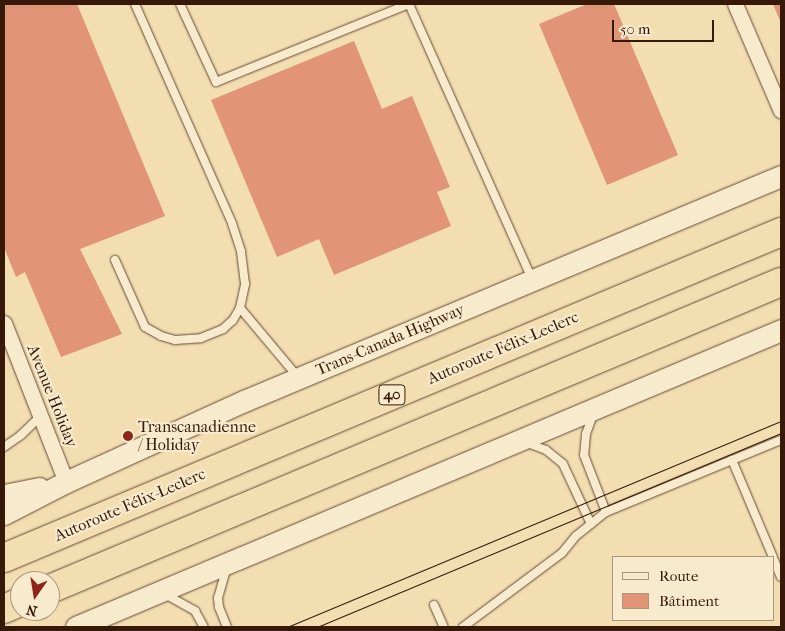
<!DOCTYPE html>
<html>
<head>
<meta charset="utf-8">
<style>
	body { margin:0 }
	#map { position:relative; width:785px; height:631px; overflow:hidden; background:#f3deb2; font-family:"IM FELL French Canon",serif }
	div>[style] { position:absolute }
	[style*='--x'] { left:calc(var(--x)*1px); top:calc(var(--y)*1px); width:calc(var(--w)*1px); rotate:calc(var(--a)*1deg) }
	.building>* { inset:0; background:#e19476 }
	.roads { filter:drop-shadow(0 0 1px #654a33) drop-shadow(0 0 1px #654a33) }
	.lane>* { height:8px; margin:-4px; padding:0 4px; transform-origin:4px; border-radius:4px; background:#f7eacd }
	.street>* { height:15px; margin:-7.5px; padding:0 7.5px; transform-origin:7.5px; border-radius:7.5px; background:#f7eacd }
	.secondary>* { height:21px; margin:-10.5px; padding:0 10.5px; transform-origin:10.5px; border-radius:10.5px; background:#f7eacd }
	.highway>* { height:28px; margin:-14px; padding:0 14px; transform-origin:14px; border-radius:14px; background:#f3deb2 }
	.tram>* { height:1px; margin:-0.5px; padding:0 0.5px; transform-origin:0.5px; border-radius:0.5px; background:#361909 }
	.dots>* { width:14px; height:14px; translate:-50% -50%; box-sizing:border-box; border:2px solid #f7eacd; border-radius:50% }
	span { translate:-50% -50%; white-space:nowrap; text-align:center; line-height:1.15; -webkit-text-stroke:4.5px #f7eacd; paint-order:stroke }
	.shield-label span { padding:1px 4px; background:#f7eacd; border:1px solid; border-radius:4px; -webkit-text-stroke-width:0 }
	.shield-label { font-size:15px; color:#361909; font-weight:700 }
	.street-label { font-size:16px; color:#361909 }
	.poi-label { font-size:16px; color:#361909 }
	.left { translate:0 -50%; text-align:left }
	.frame { position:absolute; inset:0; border:5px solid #361909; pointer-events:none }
	.legend { position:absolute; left:612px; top:556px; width:162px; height:65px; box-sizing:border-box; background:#f7eacd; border:1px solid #aa967f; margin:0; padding:6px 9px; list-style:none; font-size:15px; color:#361909 }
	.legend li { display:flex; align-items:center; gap:10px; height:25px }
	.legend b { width:25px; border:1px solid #aa967f }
	.north { position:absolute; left:10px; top:571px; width:50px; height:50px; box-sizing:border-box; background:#f7eacd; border:1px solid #aa967f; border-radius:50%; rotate:193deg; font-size:14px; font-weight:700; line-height:20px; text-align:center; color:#361909 }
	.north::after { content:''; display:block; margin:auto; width:18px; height:22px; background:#8f2418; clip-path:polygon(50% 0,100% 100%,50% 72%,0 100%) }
	.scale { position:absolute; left:612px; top:20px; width:102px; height:22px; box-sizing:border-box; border:2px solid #361909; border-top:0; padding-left:6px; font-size:15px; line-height:18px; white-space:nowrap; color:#361909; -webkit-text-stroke:4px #f7eacd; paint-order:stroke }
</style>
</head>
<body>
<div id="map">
	<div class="building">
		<i style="clip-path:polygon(4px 4px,77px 4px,165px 216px,80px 249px,122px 334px,61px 357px,25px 272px,16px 277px,4px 247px)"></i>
		<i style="clip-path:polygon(587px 4px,614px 4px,678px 155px,607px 185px,539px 24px)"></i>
		<i style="clip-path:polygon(773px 4px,781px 4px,781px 23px)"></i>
		<i style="clip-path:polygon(354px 41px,382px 109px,412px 96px,450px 187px,437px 192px,451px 226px,334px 275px,319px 239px,277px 257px,211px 100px)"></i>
	</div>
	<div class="roads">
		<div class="lane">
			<i style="--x:180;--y:4;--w:86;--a:65.2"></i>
			<i style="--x:216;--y:82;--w:208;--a:-22"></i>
			<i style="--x:409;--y:4;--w:301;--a:65.9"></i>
			<i style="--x:115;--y:260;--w:73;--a:65.9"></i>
			<i style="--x:145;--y:327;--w:18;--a:29"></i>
			<i style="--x:161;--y:336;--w:15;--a:16"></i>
			<i style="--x:175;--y:340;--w:26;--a:-4"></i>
			<i style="--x:201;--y:338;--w:24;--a:-22"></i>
			<i style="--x:223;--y:329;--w:13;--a:-42"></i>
			<i style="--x:233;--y:320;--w:14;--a:-60"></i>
			<i style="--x:240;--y:308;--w:25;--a:-78"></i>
			<i style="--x:245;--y:284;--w:33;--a:-97"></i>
			<i style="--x:241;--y:251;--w:29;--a:-108"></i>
			<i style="--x:232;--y:223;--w:240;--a:-113.9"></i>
			<i style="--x:240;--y:308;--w:90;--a:50"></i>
			<i style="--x:594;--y:412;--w:23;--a:110"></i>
			<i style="--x:586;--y:434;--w:21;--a:95"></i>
			<i style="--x:584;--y:455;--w:61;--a:68.9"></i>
			<i style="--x:525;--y:442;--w:22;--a:21"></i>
			<i style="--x:546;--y:450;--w:22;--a:39"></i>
			<i style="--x:563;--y:464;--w:66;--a:65"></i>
			<i style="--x:4;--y:447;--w:21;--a:-35"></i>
			<i style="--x:21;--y:435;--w:28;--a:-44"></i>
			<i style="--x:732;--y:460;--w:105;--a:67.1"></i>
			<i style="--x:774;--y:560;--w:18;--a:68"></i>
			<i style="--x:163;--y:593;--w:37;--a:29"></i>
			<i style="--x:195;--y:611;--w:18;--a:61"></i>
			<i style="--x:434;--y:605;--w:24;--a:66"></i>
			<i style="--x:227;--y:627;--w:22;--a:-112"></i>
			<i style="--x:219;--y:607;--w:9;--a:-96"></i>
			<i style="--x:218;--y:598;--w:32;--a:-74"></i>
			<i style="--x:463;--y:627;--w:124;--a:-36.8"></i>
			<i style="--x:562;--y:553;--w:22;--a:-51"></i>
			<i style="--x:576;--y:536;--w:38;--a:-39"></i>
			<i style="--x:606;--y:512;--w:189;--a:-22.4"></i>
		</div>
		<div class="street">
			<i style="--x:735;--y:4;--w:116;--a:66.7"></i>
			<i style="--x:4;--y:323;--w:171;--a:68.7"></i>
		</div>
		<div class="secondary">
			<i style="--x:4;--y:495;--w:36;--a:-11"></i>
			<i style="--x:4;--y:514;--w:70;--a:-27.3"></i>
			<i style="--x:66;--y:482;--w:196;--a:-24.5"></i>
			<i style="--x:244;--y:401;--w:582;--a:-22.73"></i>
			<i style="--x:76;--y:627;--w:765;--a:-22.84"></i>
		</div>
		<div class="highway">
			<i style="--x:4;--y:558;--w:843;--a:-22.76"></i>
			<i style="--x:50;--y:589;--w:793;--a:-22.78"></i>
			<i style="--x:4;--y:609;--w:17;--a:-24"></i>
		</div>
	</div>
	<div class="tram">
		<i style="--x:287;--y:627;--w:535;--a:-22.64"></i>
		<i style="--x:317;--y:627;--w:503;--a:-22.69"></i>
	</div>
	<div class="dots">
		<i style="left:128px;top:436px;background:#8f2418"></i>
	</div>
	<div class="shield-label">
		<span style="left:392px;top:395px">40</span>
	</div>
	<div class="street-label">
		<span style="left:390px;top:340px;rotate:-23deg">Trans-Canada Highway</span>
		<span style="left:503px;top:348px;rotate:-23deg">Autoroute Félix-Leclerc</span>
		<span style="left:52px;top:396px;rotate:68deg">Avenue Holiday</span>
		<span style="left:130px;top:505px;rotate:-23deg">Autoroute Félix-Leclerc</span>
	</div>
	<div class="poi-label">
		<span class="left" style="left:138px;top:436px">Transcanadienne<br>/ Holiday</span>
	</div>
	<div class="frame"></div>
	<ul class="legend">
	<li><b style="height:6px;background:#f7eacd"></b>Route</li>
	<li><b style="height:14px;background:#e19476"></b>Bâtiment</li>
	</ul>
	<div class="north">N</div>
	<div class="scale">50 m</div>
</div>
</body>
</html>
